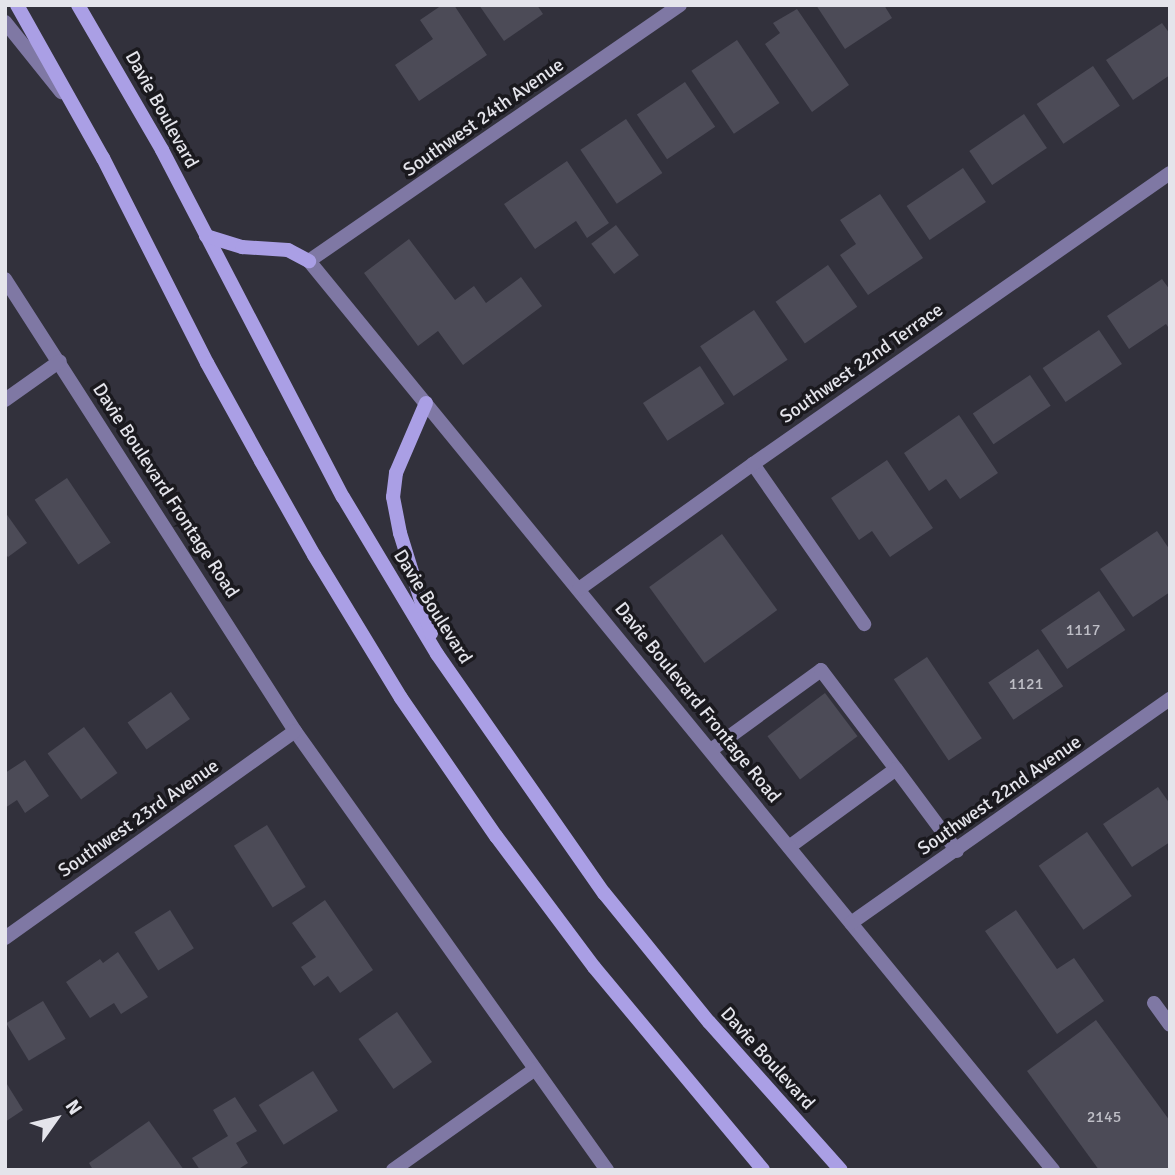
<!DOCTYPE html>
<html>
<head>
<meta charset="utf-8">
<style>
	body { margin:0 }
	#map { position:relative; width:1175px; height:1175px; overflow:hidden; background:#32313c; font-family:Signika,sans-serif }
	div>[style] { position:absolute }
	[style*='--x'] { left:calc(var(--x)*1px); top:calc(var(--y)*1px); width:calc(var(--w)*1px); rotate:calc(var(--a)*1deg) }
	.building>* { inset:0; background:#4c4b57; transform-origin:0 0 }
	.service>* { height:14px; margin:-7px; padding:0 7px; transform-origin:7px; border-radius:7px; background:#7f78a4 }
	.minor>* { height:14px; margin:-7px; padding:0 7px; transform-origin:7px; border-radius:7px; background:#7f78a4 }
	.secondary>* { height:14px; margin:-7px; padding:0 7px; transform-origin:7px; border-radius:7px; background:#aa9fe5 }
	span { translate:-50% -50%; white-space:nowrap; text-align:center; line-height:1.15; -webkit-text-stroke:7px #1a191e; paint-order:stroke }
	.number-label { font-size:16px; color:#bebec6 }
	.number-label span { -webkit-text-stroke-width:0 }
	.street-label { font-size:19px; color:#e4e4eb }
	.frame { position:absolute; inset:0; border:7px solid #e4e4eb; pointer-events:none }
	.north { position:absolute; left:21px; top:1084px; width:70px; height:70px; -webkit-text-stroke:5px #1a191e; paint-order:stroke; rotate:56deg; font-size:19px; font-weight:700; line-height:28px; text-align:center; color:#e4e4eb }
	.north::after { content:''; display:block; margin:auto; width:24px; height:32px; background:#e4e4eb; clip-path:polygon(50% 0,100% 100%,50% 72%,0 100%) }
</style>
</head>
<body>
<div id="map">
	<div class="building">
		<i style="clip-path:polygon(442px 5px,454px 5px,487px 55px,419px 101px,395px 65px,433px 39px,420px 20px)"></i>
		<i style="clip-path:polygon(479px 5px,537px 5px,543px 14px,504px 41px)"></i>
		<i style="clip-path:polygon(816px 5px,884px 5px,892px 18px,845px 49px)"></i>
		<i style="clip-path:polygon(797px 9px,849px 85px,812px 112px,765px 44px,780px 33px,773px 23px)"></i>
		<i style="clip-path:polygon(1162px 23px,1170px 34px,1170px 75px,1133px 100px,1106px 60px)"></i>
		<i style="left:737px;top:40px;width:76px;height:55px;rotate:56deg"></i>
		<i style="left:1093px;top:66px;width:48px;height:68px;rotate:56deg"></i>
		<i style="left:685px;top:82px;width:54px;height:58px;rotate:56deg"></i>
		<i style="left:1024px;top:114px;width:41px;height:66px;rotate:56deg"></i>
		<i style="left:626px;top:119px;width:65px;height:55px;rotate:56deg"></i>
		<i style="clip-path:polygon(567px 161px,609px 223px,587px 238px,576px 221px,535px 249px,504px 204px)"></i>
		<i style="left:963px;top:168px;width:41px;height:68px;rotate:56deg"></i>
		<i style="clip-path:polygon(880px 194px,923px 258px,868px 295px,840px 255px,856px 244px,840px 220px)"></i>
		<i style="left:616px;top:225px;width:38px;height:31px;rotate:53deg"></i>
		<i style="clip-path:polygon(409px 239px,455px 300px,474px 286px,486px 303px,521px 277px,542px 306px,463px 365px,438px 331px,418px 346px,364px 273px)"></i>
		<i style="left:828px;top:265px;width:51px;height:64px;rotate:55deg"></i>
		<i style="clip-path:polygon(1162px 279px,1170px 290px,1170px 330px,1166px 324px,1129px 349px,1107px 316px)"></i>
		<i style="left:754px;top:310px;width:60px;height:65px;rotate:56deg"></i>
		<i style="left:1099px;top:330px;width:41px;height:68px;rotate:56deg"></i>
		<i style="left:700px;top:366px;width:45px;height:68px;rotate:57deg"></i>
		<i style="left:1030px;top:375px;width:37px;height:69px;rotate:56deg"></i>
		<i style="clip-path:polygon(959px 415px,998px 473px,960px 499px,946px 479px,929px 491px,904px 453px)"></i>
		<i style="clip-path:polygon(887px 460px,933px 528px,890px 557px,872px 531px,859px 540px,831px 498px)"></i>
		<i style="left:67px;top:478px;width:78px;height:39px;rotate:56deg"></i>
		<i style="clip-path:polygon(5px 512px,27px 543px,8px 557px,5px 554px)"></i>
		<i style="clip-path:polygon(1157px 531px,1170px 550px,1170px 592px,1133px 617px,1100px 569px)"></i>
		<i style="left:722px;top:534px;width:94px;height:90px;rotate:54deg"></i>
		<i style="left:1099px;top:591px;width:47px;height:70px;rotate:56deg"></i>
		<i style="left:1038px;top:649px;width:45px;height:60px;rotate:56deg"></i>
		<i style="left:927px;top:657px;width:98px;height:40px;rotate:56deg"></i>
		<i style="left:171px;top:692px;width:33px;height:53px;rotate:55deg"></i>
		<i style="left:825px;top:693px;width:54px;height:72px;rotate:53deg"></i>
		<i style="left:84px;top:727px;width:57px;height:45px;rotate:54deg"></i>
		<i style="clip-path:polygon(25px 760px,49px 796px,25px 813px,17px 800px,5px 808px,5px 773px)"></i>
		<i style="clip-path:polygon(1158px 787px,1170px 804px,1170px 842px,1132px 867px,1103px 824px)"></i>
		<i style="left:267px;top:825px;width:73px;height:39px;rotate:58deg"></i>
		<i style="left:1087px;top:832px;width:78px;height:59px;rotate:55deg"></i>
		<i style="clip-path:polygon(325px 900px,373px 970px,340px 993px,328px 976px,314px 986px,301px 967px,316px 957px,292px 923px)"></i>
		<i style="left:170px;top:910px;width:45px;height:42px;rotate:58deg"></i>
		<i style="clip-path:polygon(1016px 910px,1057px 969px,1074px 958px,1104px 1001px,1057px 1034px,985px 931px)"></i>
		<i style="clip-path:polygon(118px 952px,148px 997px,121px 1014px,114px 1003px,90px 1018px,66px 982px,100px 959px,103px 963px)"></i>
		<i style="left:43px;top:1001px;width:44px;height:43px;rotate:59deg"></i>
		<i style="left:397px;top:1012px;width:61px;height:47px;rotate:55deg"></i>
		<i style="clip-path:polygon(1096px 1020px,1170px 1121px,1170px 1170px,1099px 1170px,1027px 1071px)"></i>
		<i style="left:313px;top:1071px;width:47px;height:64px;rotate:58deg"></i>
		<i style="clip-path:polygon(5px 1081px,23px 1110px,5px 1122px)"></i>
		<i style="clip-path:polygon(235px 1097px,257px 1131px,236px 1143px,248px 1163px,237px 1170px,200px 1170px,192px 1158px,228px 1136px,213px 1110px)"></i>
		<i style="clip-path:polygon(149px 1121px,184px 1170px,93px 1170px,89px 1163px)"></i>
	</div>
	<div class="service">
		<i style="--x:753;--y:464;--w:195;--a:55.2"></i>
		<i style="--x:711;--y:750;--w:136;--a:-36"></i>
		<i style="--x:821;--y:670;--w:124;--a:52.9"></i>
		<i style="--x:789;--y:847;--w:132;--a:-36.1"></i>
		<i style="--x:896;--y:769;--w:102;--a:53.4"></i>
		<i style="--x:1154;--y:1003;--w:27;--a:54"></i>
	</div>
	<div class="minor">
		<i style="--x:680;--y:5;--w:451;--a:145.4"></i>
		<i style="--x:309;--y:261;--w:1175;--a:50.7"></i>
		<i style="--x:5;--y:22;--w:90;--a:51.3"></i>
		<i style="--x:5;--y:279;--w:537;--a:57.32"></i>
		<i style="--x:295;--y:731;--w:539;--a:54.6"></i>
		<i style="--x:5;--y:400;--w:67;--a:-35.3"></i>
		<i style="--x:579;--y:589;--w:214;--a:-35.7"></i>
		<i style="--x:753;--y:464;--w:508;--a:-34.91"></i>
		<i style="--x:851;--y:923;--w:390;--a:-35.1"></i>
		<i style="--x:5;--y:938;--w:356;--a:-35.5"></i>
		<i style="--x:393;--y:1170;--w:174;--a:-35.4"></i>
	</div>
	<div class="secondary">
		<i style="--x:17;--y:5;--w:176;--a:60.7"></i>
		<i style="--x:103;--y:158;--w:230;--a:63.1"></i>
		<i style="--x:207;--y:363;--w:112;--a:61.1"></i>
		<i style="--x:261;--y:461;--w:108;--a:60.6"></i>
		<i style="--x:314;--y:555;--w:167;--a:58.7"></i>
		<i style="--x:401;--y:698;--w:168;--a:55.5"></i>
		<i style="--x:496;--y:836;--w:164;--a:53.2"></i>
		<i style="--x:594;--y:967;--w:264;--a:50.2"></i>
		<i style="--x:78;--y:5;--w:168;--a:59.9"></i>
		<i style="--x:162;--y:150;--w:391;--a:62.5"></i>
		<i style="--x:343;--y:497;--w:183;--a:59.1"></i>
		<i style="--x:437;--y:654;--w:292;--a:55.1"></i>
		<i style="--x:604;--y:893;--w:166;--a:50.9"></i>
		<i style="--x:709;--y:1022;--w:198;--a:48.3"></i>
		<i style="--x:206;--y:236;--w:38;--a:17"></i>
		<i style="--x:242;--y:247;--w:46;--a:3.7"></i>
		<i style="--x:288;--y:250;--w:24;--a:28"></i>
		<i style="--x:426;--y:403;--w:76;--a:113.2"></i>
		<i style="--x:396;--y:473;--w:24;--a:97"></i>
		<i style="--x:393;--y:497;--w:37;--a:79"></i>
		<i style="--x:400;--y:533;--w:105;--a:72.8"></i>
	</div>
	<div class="number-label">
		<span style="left:1083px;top:630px">1117</span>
		<span style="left:1026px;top:684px">1121</span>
		<span style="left:1104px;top:1117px">2145</span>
	</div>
	<div class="street-label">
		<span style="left:161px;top:110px;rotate:61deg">Davie Boulevard</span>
		<span style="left:484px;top:118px;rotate:-35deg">Southwest 24th Avenue</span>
		<span style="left:862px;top:364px;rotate:-35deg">Southwest 22nd Terrace</span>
		<span style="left:165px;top:491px;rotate:57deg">Davie Boulevard Frontage Road</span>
		<span style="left:432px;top:607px;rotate:58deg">Davie Boulevard</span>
		<span style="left:697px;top:703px;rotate:51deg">Davie Boulevard Frontage Road</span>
		<span style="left:1000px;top:796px;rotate:-35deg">Southwest 22nd Avenue</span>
		<span style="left:139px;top:819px;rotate:-35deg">Southwest 23rd Avenue</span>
		<span style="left:767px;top:1059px;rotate:48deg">Davie Boulevard</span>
	</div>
	<div class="frame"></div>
	<div class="north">N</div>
</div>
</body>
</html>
